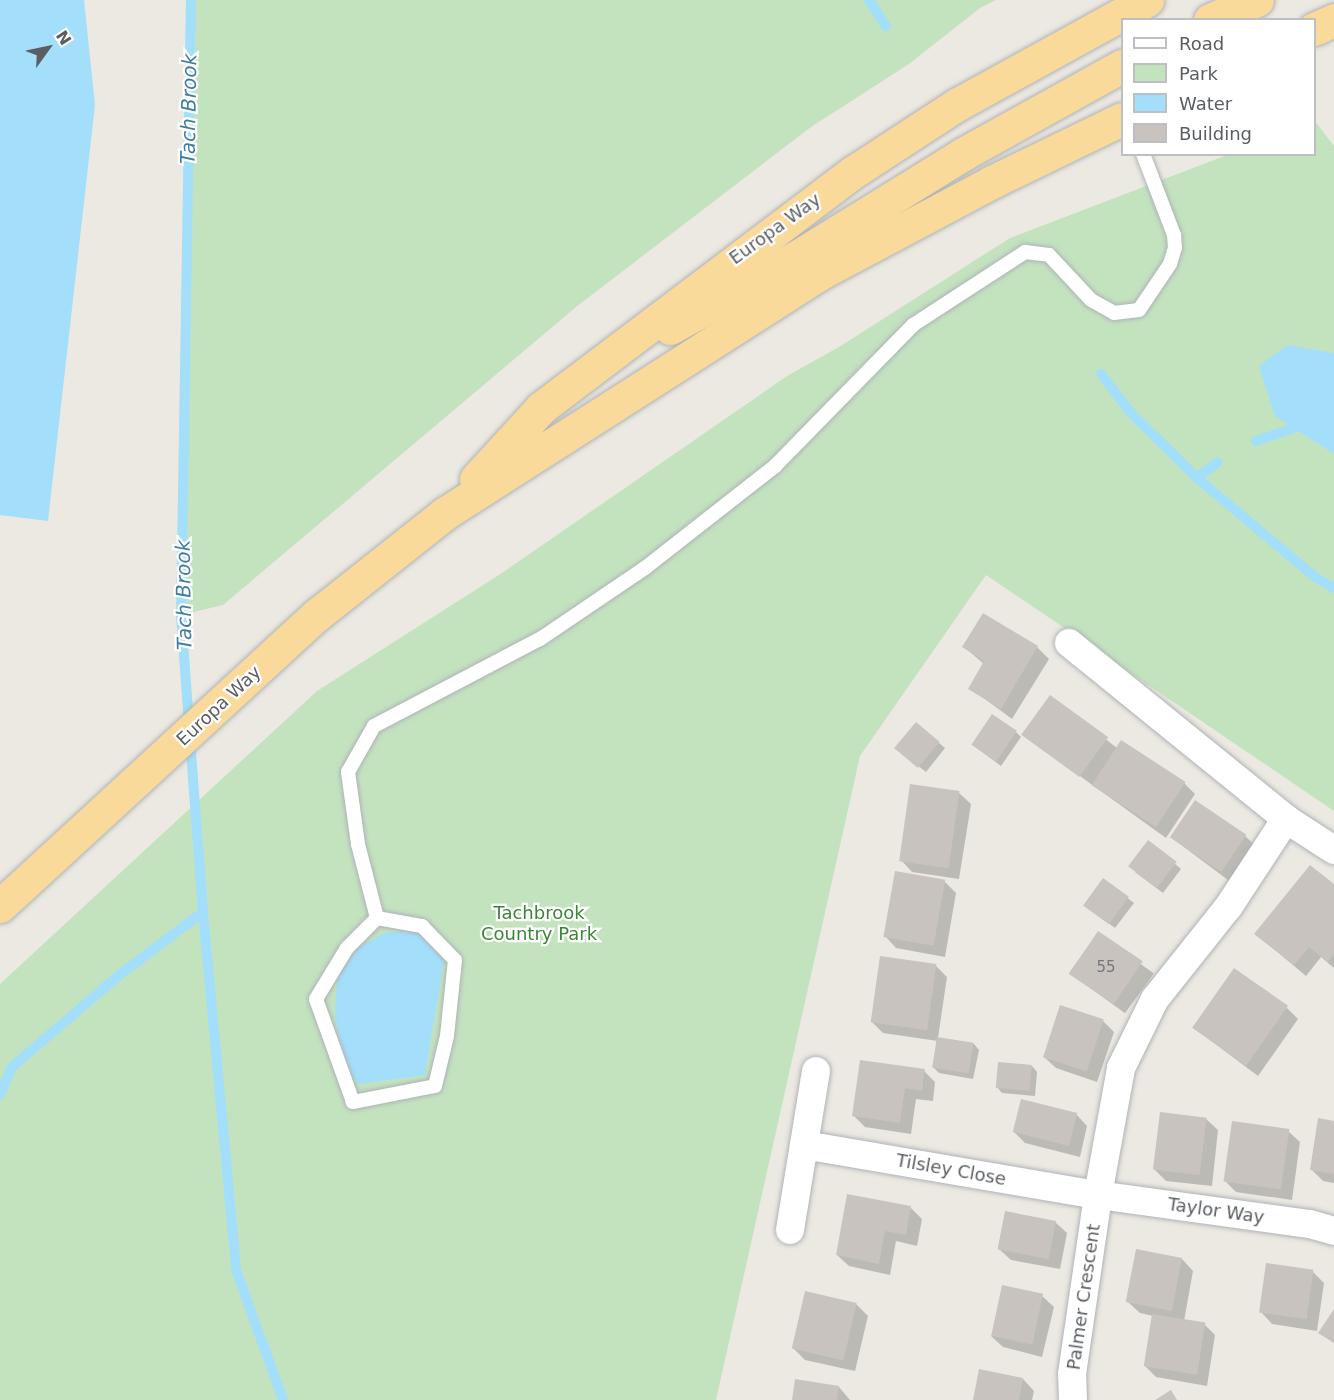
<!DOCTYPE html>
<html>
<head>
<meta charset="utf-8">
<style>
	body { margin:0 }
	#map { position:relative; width:1334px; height:1400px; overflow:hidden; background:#ece9e2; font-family:"DejaVu Sans",sans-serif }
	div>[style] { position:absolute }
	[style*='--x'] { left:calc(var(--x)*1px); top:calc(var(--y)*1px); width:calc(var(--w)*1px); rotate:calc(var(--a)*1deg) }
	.green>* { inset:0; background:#c3e3bf }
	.water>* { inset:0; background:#a3dffb }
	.shadow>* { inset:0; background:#0003; transform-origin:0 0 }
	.stream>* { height:10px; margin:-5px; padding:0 5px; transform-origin:5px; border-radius:5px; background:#a3dffb }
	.building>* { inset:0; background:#c8c3bf; transform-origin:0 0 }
	.roads { filter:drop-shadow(0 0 2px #afb3b7) drop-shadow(0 0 2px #afb3b7) }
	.service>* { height:14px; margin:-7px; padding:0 7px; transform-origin:7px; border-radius:7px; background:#fff }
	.minor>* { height:28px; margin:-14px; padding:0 14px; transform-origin:14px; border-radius:14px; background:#fff }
	.trunk>* { height:33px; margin:-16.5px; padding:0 16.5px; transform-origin:16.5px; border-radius:16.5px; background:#fada9a }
	span { translate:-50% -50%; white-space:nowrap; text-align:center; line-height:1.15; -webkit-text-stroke:4.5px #fff; paint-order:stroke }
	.number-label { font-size:15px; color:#767779 }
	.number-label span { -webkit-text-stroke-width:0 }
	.street-label { font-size:18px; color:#5a5e62 }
	.park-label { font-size:18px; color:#3e8338 }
	.water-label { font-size:20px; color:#3f7ca3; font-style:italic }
	.legend { position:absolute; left:1121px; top:18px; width:195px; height:138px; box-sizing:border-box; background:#fff; border:2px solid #bdbfc0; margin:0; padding:8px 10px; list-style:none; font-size:18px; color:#5a5e62 }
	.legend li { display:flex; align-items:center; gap:12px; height:30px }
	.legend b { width:30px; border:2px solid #bdbfc0 }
	.north { position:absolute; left:18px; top:18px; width:60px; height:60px; -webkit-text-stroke:4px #fff; paint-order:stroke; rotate:57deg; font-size:16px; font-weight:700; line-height:24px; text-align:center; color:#5a5e62 }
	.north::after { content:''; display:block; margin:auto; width:21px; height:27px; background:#5a5e62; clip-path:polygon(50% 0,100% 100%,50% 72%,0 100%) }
</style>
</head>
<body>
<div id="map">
	<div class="green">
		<i style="clip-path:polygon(186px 0,996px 0,980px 8px,909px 64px,811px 127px,576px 307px,223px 605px,181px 615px)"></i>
		<i style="clip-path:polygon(1315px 121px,1334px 146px,1334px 811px,986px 575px,860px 756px,716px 1400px,0 1400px,0 984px,317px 691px,502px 573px,787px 376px,839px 347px,1010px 238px,1227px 155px,1314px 154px)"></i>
	</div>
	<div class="water">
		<i style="clip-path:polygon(0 0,84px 0,95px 105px,48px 521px,0 515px)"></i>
		<i style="clip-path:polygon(1287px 345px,1334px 353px,1334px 454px,1275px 416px,1259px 366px)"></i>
		<i style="clip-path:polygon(409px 931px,425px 934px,444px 960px,425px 1075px,358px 1084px,346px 1067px,335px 1017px,337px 977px,356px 949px,385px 933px)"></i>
	</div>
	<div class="shadow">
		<i style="clip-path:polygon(984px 615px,1037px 647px,1049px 659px,1012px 719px,970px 688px,984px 664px,964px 647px)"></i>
		<i style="clip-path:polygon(1051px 697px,1117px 748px,1184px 783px,1195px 794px,1166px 838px,1023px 735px)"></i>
		<i style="clip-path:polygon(916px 724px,945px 748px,926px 772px,902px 753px)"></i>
		<i style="clip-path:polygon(1016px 732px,1021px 737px,1001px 766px,978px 749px)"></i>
		<i style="clip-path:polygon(959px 793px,971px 804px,959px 879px,912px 872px,901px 860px)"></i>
		<i style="clip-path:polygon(1245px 836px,1257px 847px,1232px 883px,1172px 838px)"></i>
		<i style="clip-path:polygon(1149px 842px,1181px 869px,1163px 893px,1135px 872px)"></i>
		<i style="clip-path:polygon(896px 873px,945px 882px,956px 893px,945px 957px,896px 948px,885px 936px)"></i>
		<i style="clip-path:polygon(1104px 880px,1134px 903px,1115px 928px,1091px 910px)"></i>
		<i style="clip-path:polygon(1334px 886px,1334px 968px,1321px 957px,1306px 976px,1256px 934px)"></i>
		<i style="left:1098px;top:933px;width:69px;height:49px;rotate:36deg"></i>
		<i style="clip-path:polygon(936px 966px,947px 977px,938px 1038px,974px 1044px,979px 1050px,973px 1079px,939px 1073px,933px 1067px,938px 1041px,883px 1033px,871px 1021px)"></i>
		<i style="clip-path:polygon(1287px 1008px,1298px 1019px,1258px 1076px,1194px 1028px)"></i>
		<i style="clip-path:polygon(1103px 1021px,1114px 1032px,1097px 1082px,1056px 1068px,1044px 1057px)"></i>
		<i style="clip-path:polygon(1032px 1066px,1037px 1072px,1035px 1096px,1002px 1093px,997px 1087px)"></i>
		<i style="clip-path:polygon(924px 1071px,935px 1082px,933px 1101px,916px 1099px,911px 1134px,865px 1127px,854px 1116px)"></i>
		<i style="clip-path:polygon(1076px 1114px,1087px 1126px,1080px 1157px,1025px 1143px,1014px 1132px)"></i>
		<i style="clip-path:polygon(1206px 1119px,1218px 1130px,1212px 1186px,1166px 1181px,1154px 1169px)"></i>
		<i style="clip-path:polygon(1334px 1122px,1334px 1183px,1323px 1181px,1312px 1170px)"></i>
		<i style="clip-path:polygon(1288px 1131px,1300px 1142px,1292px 1200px,1236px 1192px,1225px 1181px)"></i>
		<i style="clip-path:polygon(911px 1208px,922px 1219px,917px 1246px,896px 1241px,890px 1275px,849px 1266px,837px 1255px)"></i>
		<i style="clip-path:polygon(1055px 1222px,1067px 1233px,1060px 1269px,1011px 1260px,999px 1249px)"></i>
		<i style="clip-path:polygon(1182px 1259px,1193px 1271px,1184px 1321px,1204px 1324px,1215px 1335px,1207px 1386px,1156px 1377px,1145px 1366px,1153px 1316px,1140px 1313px,1128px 1302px)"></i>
		<i style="clip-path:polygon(1312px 1271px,1324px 1283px,1317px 1331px,1272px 1324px,1261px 1312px)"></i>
		<i style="clip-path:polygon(1042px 1296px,1054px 1307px,1042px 1357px,1003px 1347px,991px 1336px)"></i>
		<i style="clip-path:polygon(856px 1304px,868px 1316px,855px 1371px,805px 1360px,793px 1348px)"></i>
		<i style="clip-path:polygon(1023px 1379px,1034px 1391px,1032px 1400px,975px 1400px)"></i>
		<i style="clip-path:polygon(839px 1387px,850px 1400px,793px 1400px)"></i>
	</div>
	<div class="stream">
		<i style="--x:869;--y:0;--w:31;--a:57"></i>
		<i style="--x:1101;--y:374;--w:49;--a:52.4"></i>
		<i style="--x:1131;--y:413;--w:93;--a:44.6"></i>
		<i style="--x:1197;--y:478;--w:154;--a:40"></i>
		<i style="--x:1315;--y:577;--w:22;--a:30"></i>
		<i style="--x:1256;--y:441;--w:40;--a:-18.9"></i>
		<i style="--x:1197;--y:478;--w:26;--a:-37"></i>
		<i style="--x:189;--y:724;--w:109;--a:-94.2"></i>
		<i style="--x:181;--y:615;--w:615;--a:-89.07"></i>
		<i style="--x:203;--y:912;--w:360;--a:84.7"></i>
		<i style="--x:236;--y:1270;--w:138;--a:70.1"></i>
		<i style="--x:0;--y:1095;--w:30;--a:-67"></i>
		<i style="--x:12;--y:1067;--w:140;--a:-40.6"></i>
		<i style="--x:118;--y:976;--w:106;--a:-37"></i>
		<i style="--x:203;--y:912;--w:172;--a:-94.3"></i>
	</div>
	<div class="building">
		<i style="clip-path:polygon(983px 613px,1038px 646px,1001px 709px,968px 689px,984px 661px,962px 647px)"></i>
		<i style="left:1050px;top:695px;width:72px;height:49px;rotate:36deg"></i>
		<i style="left:992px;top:714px;width:30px;height:37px;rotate:34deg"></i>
		<i style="left:916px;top:722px;width:31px;height:34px;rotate:40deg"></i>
		<i style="left:1121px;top:740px;width:77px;height:54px;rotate:33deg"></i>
		<i style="left:910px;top:784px;width:50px;height:78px;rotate:8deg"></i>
		<i style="left:1195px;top:800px;width:62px;height:45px;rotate:34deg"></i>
		<i style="left:1148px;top:840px;width:36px;height:33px;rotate:37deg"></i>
		<i style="clip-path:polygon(1310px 865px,1334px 884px,1334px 954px,1328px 962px,1309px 947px,1294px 965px,1254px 934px)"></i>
		<i style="left:895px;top:871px;width:51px;height:67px;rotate:10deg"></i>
		<i style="left:1103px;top:878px;width:32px;height:34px;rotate:36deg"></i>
		<i style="left:1098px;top:931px;width:54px;height:52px;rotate:34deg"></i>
		<i style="left:880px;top:956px;width:57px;height:67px;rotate:8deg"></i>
		<i style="left:1234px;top:968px;width:66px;height:73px;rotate:35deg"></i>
		<i style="left:1060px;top:1005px;width:46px;height:55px;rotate:18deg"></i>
		<i style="left:937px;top:1037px;width:37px;height:31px;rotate:9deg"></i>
		<i style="clip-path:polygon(860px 1060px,925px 1069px,922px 1091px,905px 1088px,900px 1123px,852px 1116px)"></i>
		<i style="left:998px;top:1062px;width:34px;height:26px;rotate:5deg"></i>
		<i style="left:1021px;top:1099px;width:58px;height:34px;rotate:14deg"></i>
		<i style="left:1160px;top:1112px;width:47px;height:58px;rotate:7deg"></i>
		<i style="clip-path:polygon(1318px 1118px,1334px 1121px,1334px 1174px,1310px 1170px)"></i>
		<i style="left:1232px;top:1121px;width:58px;height:61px;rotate:8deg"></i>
		<i style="clip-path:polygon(847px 1194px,911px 1206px,906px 1235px,885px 1231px,879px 1264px,836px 1255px)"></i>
		<i style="left:1005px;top:1211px;width:52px;height:39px;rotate:11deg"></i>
		<i style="left:1136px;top:1249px;width:47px;height:54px;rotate:11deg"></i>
		<i style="left:1266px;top:1263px;width:48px;height:50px;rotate:8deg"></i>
		<i style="left:1002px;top:1285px;width:42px;height:52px;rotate:12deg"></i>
		<i style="left:805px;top:1291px;width:53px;height:59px;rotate:13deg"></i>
		<i style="clip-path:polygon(1334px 1309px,1334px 1343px,1318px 1333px)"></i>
		<i style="left:1152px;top:1314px;width:54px;height:53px;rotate:9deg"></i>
		<i style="clip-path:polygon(979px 1369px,1023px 1378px,1019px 1400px,973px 1400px)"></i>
		<i style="clip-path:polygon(795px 1379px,839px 1386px,837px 1400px,792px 1400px)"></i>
		<i style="clip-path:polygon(1171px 1390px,1177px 1400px,1155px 1400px)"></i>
	</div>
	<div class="roads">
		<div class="service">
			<i style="--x:377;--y:918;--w:76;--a:-104.4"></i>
			<i style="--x:358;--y:844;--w:73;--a:-97.9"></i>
			<i style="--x:348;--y:772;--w:53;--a:-60.5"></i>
			<i style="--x:374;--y:726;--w:187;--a:-27.7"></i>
			<i style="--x:540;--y:639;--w:127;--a:-34.1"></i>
			<i style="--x:645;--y:568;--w:165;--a:-38.1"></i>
			<i style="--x:775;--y:466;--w:197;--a:-45.6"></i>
			<i style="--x:913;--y:325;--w:134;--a:-33.1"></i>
			<i style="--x:1025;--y:252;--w:24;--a:7"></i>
			<i style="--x:1049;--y:255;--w:62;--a:47"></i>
			<i style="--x:1091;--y:300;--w:26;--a:29"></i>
			<i style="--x:1114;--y:313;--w:25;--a:-7"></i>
			<i style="--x:1139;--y:310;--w:55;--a:-56"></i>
			<i style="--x:1170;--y:264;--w:17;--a:-73"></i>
			<i style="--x:1175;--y:248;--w:13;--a:-94"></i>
			<i style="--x:1174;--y:235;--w:87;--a:-110.9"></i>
			<i style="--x:377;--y:918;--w:46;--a:10.1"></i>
			<i style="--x:422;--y:926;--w:47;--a:45.9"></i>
			<i style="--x:455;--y:960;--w:76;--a:96"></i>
			<i style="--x:447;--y:1036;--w:51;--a:103.5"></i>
			<i style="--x:435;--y:1086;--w:84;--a:169"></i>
			<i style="--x:353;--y:1102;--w:109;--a:-109.8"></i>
			<i style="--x:316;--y:999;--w:60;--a:-58.7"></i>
			<i style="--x:347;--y:948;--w:42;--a:-45"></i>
		</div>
		<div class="minor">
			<i style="--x:1069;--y:643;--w:279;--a:39"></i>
			<i style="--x:1286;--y:819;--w:57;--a:32.9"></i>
			<i style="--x:804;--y:1145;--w:298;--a:9.7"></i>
			<i style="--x:1098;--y:1195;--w:214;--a:7.8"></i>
			<i style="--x:1310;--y:1224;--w:25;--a:16"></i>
			<i style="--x:790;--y:1230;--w:161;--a:-80.7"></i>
			<i style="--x:1073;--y:1400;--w:26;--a:-92"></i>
			<i style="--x:1072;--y:1374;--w:181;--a:-81.7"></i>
			<i style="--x:1098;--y:1195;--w:129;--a:-79.7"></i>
			<i style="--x:1121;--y:1068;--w:77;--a:-63.8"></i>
			<i style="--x:1155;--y:999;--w:119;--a:-51.5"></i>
			<i style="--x:1229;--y:906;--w:104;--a:-56.8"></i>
		</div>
		<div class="trunk">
			<i style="--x:1210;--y:20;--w:51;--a:-23.1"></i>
			<i style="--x:1314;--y:29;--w:22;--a:-24"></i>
			<i style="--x:670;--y:328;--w:137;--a:-29.2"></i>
			<i style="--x:790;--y:261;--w:203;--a:-31.7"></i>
			<i style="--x:963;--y:154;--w:182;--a:-29"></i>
			<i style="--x:476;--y:479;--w:96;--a:-47.5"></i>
			<i style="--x:541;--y:408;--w:390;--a:-37.1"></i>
			<i style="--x:852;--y:173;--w:126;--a:-33.1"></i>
			<i style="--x:958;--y:104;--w:216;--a:-28.8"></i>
			<i style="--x:0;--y:906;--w:432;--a:-42.6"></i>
			<i style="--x:318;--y:614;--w:161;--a:-38.4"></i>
			<i style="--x:444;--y:514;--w:445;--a:-32.6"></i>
			<i style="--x:819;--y:274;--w:196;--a:-28"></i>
			<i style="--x:992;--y:182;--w:144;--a:-25.9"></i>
		</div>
	</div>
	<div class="number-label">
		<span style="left:1106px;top:968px">55</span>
	</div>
	<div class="street-label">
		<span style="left:775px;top:229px;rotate:-36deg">Europa Way</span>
		<span style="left:219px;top:706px;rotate:-43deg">Europa Way</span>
		<span style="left:951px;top:1170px;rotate:10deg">Tilsley Close</span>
		<span style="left:1216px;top:1211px;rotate:8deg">Taylor Way</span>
		<span style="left:1084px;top:1297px;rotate:-82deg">Palmer Crescent</span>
	</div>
	<div class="park-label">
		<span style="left:539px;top:924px">Tachbrook<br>Country Park</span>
	</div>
	<div class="water-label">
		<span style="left:189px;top:109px;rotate:-89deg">Tach Brook</span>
		<span style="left:184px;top:595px;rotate:-91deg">Tach Brook</span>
	</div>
	<ul class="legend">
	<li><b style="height:8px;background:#fff"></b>Road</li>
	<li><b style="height:16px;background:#c3e3bf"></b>Park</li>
	<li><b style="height:16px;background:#a3dffb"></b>Water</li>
	<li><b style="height:16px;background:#c8c3bf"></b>Building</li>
	</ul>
	<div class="north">N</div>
</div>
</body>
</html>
